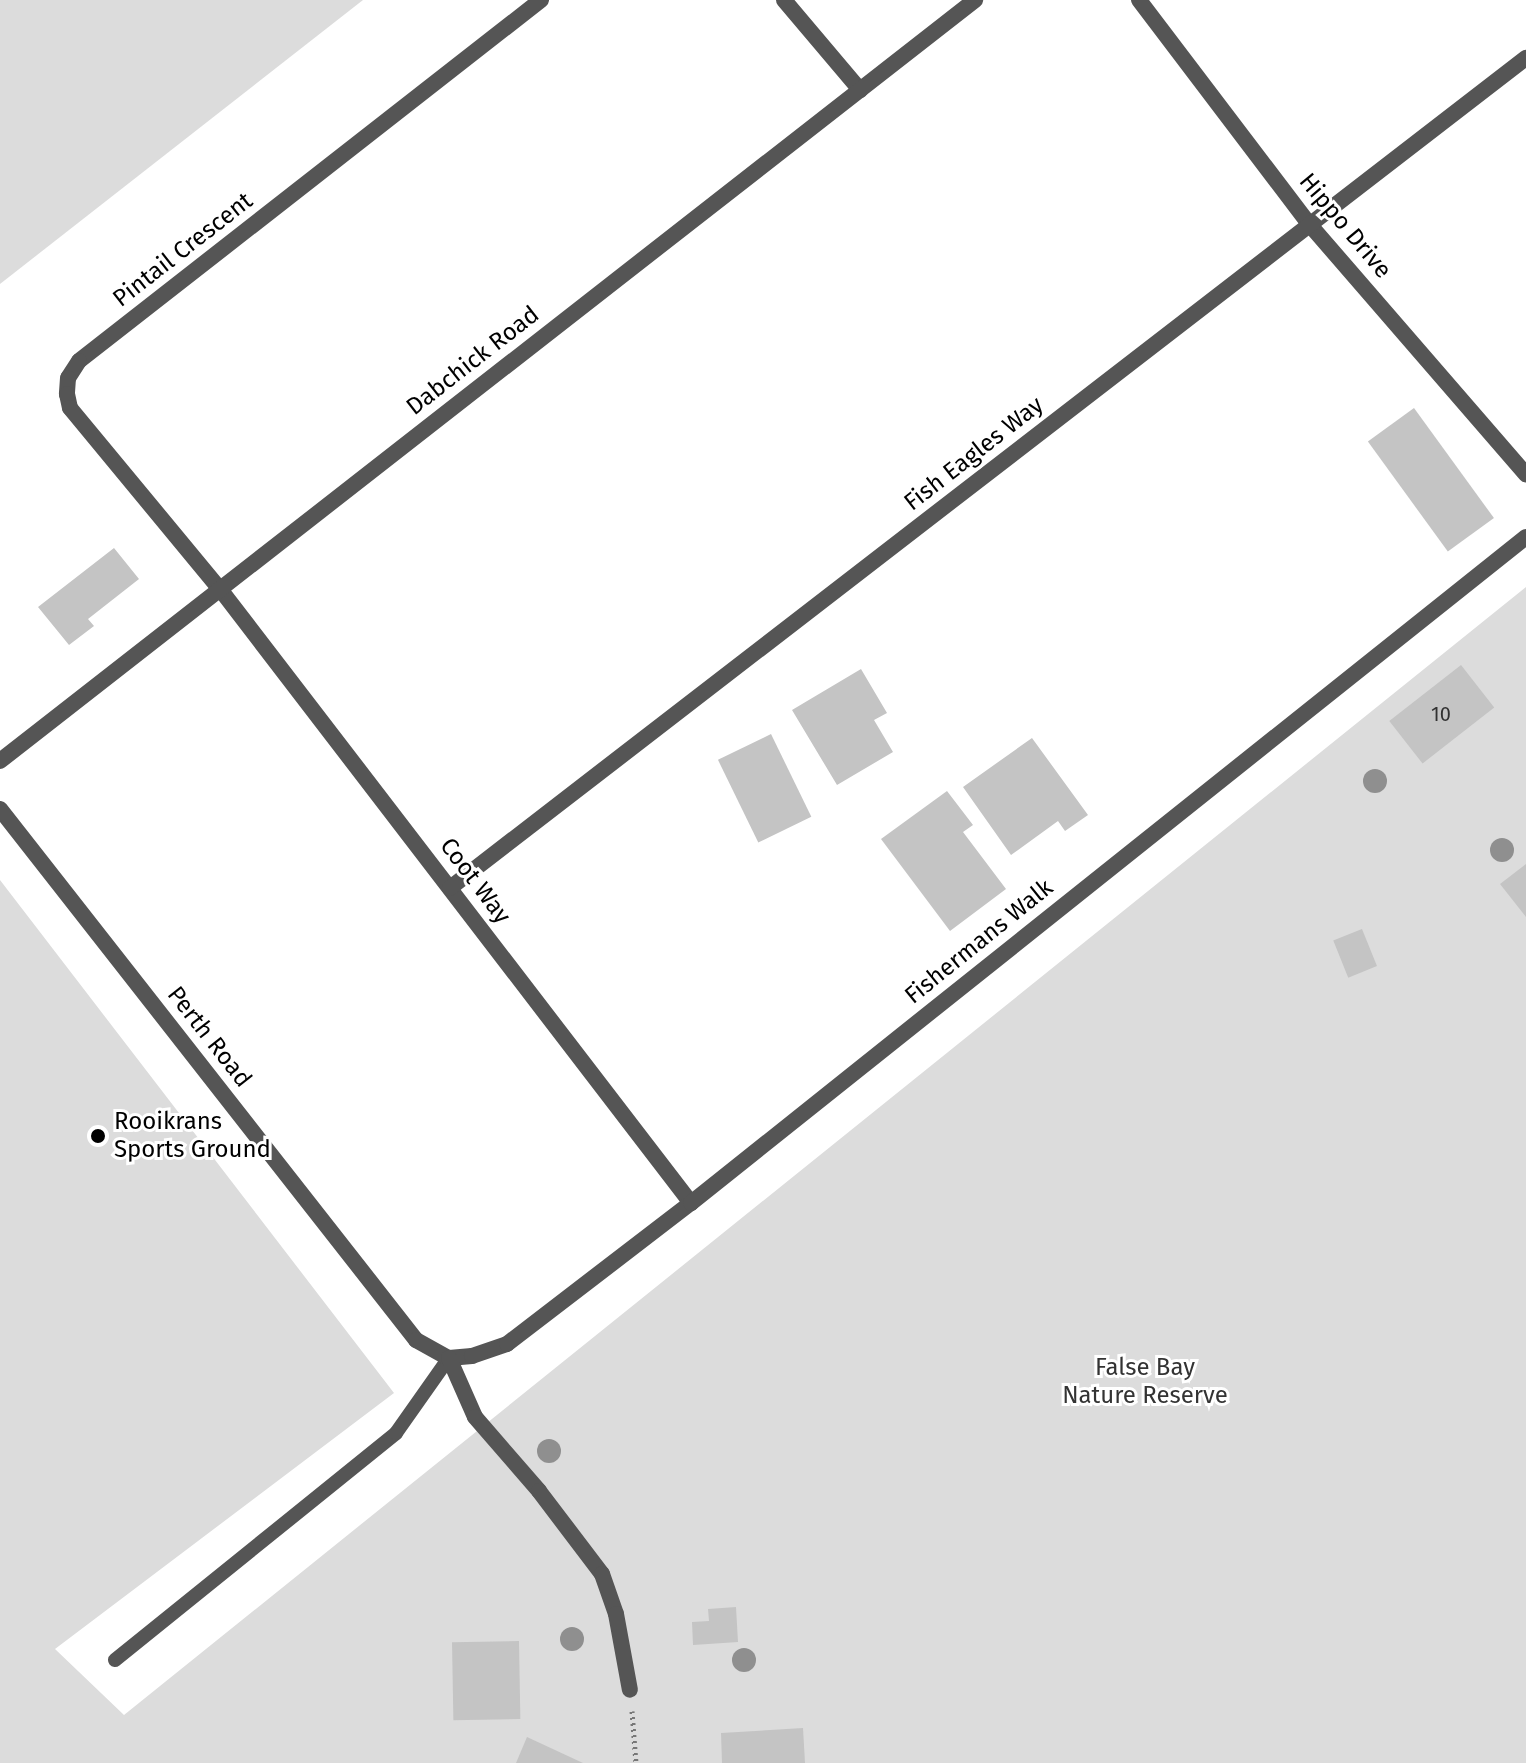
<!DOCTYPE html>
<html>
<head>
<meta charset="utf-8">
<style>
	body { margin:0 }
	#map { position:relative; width:1526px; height:1763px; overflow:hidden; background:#fff; font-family:"Fira Sans",sans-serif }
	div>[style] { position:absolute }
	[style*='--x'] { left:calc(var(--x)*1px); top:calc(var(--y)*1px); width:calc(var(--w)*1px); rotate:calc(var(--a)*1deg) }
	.green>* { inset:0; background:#dcdcdc }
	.building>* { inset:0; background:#c4c4c4; transform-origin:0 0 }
	.path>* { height:5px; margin-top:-2.5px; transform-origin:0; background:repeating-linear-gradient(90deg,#777 0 2px,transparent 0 6px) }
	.service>* { height:14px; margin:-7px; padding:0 7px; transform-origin:7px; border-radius:7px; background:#555 }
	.minor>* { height:16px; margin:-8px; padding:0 8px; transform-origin:8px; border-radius:8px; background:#555 }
	.trees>* { width:24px; height:24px; margin:-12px; border-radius:50%; background:#8f8f8f }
	.dots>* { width:22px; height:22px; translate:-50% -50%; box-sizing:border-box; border:4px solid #fff; border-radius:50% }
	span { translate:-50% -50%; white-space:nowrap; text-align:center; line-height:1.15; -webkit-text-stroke:6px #fff; paint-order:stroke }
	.number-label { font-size:20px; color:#313131 }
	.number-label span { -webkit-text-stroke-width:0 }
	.street-label { font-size:24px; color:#000 }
	.poi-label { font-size:24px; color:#000 }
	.left { translate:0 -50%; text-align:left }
	.park-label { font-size:24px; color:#333 }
</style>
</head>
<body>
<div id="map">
	<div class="green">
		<i style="clip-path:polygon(0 0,363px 0,0 284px)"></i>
		<i style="clip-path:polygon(1526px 587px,1526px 1763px,0 1763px,0 880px,394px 1393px,55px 1649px,124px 1715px)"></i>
	</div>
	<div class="building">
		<i style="left:1414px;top:408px;width:136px;height:57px;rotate:54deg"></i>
		<i style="clip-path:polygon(114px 548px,139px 579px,88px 619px,94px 626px,69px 645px,38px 607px)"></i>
		<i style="left:1461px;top:665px;width:54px;height:91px;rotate:52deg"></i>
		<i style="clip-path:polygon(861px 669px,887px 713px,874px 720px,893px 752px,837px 785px,792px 710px)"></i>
		<i style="left:771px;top:734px;width:92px;height:59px;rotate:64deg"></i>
		<i style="clip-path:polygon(1032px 738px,1088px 815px,1065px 831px,1058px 821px,1011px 855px,963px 787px)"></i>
		<i style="clip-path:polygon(947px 791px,973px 825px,963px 832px,1006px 889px,950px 931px,881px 839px)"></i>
		<i style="clip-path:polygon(1526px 864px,1526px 917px,1500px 884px)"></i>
		<i style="left:1362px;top:929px;width:40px;height:31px;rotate:68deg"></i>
		<i style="clip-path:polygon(736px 1607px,738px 1642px,693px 1645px,692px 1622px,709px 1621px,708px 1609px)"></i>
		<i style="left:519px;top:1641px;width:78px;height:67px;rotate:89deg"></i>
		<i style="clip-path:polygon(803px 1728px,805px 1763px,722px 1763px,721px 1733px)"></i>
		<i style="clip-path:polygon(527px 1737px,583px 1763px,516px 1763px)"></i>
	</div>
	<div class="path">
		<i style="--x:632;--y:1711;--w:52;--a:85.6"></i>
	</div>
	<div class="service">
		<i style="--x:115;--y:1660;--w:361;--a:-38.9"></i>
		<i style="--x:396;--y:1433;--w:92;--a:-54.8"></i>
	</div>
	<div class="minor">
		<i style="--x:541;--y:0;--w:586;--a:142"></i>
		<i style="--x:79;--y:361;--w:20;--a:123"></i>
		<i style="--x:68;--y:378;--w:16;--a:94"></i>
		<i style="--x:67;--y:394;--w:14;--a:78"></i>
		<i style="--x:70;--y:408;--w:235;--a:50.4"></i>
		<i style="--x:220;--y:589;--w:774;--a:52.51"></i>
		<i style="--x:784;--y:0;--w:118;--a:49.8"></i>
		<i style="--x:1139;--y:0;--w:283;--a:52.8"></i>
		<i style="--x:1310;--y:225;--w:330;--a:49.1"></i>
		<i style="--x:0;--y:761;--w:1237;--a:-37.97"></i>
		<i style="--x:0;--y:809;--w:675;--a:51.92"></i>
		<i style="--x:416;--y:1340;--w:38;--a:29"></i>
		<i style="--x:450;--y:888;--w:1359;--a:-37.65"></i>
		<i style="--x:449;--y:1358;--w:23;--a:-5"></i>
		<i style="--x:472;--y:1356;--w:37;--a:-19"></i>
		<i style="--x:507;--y:1344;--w:232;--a:-37.5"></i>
		<i style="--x:691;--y:1203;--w:1068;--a:-38.58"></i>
		<i style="--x:449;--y:1358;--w:64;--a:66.2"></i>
		<i style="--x:475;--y:1417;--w:98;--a:49.1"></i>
		<i style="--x:539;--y:1491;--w:104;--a:52.8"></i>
		<i style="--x:602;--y:1574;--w:42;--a:70.7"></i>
		<i style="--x:616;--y:1614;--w:77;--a:79.6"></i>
	</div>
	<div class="trees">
		<i style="left:1375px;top:781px"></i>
		<i style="left:1502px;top:850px"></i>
		<i style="left:549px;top:1451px"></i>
		<i style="left:572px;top:1639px"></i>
		<i style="left:744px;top:1660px"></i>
	</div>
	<div class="dots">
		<i style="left:98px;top:1136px;background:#000"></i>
	</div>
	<div class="number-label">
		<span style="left:1441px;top:714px">10</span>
	</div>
	<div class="street-label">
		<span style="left:1345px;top:226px;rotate:50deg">Hippo Drive</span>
		<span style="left:183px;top:250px;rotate:-38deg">Pintail Crescent</span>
		<span style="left:473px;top:361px;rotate:-38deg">Dabchick Road</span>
		<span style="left:974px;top:454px;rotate:-38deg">Fish Eagles Way</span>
		<span style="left:475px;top:881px;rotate:53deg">Coot Way</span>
		<span style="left:979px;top:942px;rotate:-39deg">Fishermans Walk</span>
		<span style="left:209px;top:1037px;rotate:52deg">Perth Road</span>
	</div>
	<div class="poi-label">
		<span class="left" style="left:114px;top:1136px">Rooikrans<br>Sports Ground</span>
	</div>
	<div class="park-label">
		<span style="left:1145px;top:1382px">False Bay<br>Nature Reserve</span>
	</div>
</div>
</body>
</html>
